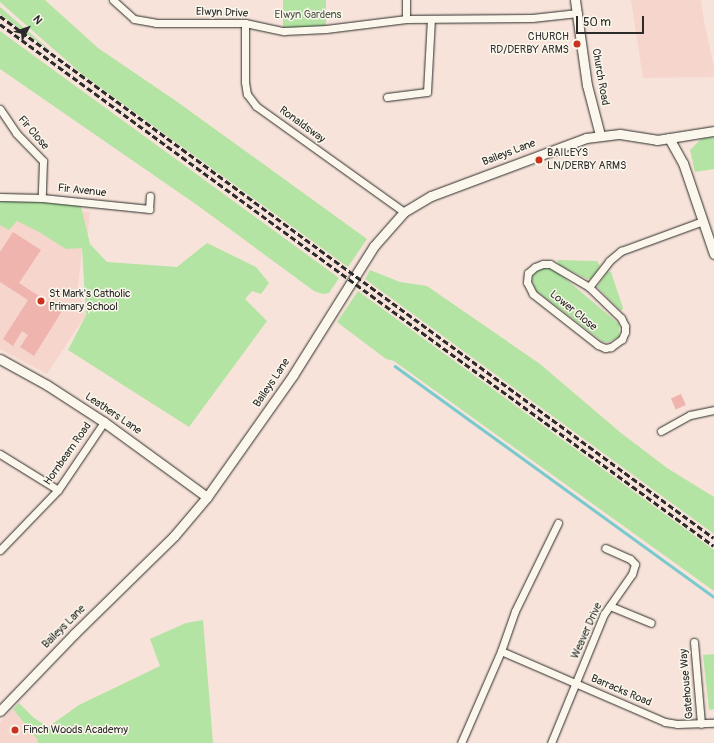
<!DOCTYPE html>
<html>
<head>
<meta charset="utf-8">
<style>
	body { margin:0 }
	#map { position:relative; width:714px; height:743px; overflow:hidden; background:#f7e3d9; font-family:Pangolin,sans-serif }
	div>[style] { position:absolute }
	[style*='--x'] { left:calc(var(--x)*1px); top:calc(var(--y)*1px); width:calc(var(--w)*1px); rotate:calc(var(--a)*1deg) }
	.built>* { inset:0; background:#f5d5cc }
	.green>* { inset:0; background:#b3e4a3; transform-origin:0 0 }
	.stream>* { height:2.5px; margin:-1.25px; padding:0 1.25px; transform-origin:1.25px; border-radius:1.25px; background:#78cace }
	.building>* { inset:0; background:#efb4ae; transform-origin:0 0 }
	.roads { filter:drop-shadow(0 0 1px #2b2b2b) drop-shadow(0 0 1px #2b2b2b) }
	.minor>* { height:7px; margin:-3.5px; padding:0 3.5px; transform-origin:3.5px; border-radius:3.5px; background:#fbf7ec }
	.tertiary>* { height:9px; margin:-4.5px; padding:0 4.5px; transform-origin:4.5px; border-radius:4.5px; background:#fbf7ec }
	.rail>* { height:2.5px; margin-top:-1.25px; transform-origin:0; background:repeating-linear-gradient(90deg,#2b2b2b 0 6px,transparent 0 9px) }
	.dots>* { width:11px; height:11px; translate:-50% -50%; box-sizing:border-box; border:2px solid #fbf7ec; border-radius:50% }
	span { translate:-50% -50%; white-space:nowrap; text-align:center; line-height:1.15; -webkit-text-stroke:3px #fbf7ec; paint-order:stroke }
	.street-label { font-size:11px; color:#2b2b2b }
	.park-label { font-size:11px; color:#4d5949 }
	.poi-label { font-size:11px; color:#2b2b2b }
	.right { translate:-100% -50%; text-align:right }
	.left { translate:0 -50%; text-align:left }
	.north { position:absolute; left:8px; top:8px; width:40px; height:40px; -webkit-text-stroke:3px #fbf7ec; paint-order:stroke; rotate:50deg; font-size:11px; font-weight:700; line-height:16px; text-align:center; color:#2b2b2b }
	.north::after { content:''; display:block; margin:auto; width:14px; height:18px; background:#2b2b2b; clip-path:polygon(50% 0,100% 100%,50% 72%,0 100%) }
	.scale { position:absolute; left:576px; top:16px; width:68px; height:18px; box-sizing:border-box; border:2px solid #2b2b2b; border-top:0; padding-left:5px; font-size:12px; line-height:14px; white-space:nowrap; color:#2b2b2b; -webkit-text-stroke:3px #fbf7ec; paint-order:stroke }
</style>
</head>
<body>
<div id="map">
	<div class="built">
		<i style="clip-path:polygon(631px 0,701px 0,704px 21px,714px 67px,714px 77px,643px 78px)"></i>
		<i style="clip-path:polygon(0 205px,90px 212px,87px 243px,82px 250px,78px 287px,85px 316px,47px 374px,0 349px)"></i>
		<i style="clip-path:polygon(13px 709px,37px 739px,38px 743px,0 743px,0 722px)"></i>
	</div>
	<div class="green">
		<i style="clip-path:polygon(0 0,45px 0,98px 48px,176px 101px,367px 239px,348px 267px,82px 74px,0 2px)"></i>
		<i style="left:283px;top:0;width:43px;height:31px"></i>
		<i style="clip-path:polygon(0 7px,53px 53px,0 14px)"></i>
		<i style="clip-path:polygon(0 31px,339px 278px,329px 293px,323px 294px,314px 291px,197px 205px,0 69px)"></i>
		<i style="clip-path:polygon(714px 137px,714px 169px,695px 172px,690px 150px,702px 138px)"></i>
		<i style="clip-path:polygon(0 199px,80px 202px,90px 244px,107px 262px,177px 267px,207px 243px,256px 267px,269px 283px,261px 294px,252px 291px,245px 299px,267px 321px,189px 427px,68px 350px,86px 315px,82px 248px,66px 249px,39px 232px,17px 221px,9px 230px,0 225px)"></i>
		<i style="clip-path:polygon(557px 260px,597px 261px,600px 266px,591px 279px,587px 279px,559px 265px)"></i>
		<i style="clip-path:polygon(547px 267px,554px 269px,619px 324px,619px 337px,609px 342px,603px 342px,535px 290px,532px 279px,535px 273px,541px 268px)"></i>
		<i style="clip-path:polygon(370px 270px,400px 282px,427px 286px,540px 364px,621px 433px,667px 468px,714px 497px,714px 534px,365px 279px)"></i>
		<i style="clip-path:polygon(608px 271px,611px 272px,623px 308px,621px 311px,597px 287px)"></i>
		<i style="clip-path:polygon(358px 291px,714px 550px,714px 591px,394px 361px,386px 359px,337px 322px)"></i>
		<i style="clip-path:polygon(203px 620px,213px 743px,38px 743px,37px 739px,13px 709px,19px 703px,34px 718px,48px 727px,79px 705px,160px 666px,150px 639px,186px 623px)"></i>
		<i style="clip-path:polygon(714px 654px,714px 709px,709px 710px,703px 655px)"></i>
	</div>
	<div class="stream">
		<i style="--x:395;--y:366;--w:394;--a:35.9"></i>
	</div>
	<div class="building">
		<i style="clip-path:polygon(13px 232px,41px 250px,19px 283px,62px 311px,34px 356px,20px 347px,28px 335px,22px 331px,13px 346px,3px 339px,28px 300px,0 282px,0 252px)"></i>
		<i style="left:681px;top:394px;width:12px;height:11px;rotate:66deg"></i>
	</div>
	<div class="roads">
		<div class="minor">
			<i style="--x:113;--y:0;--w:28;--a:42"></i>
			<i style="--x:134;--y:19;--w:22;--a:10"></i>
			<i style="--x:156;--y:23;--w:89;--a:0"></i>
			<i style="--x:245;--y:23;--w:40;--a:12"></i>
			<i style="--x:284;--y:31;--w:42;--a:-2.7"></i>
			<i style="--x:326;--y:29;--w:81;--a:-7.1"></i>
			<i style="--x:406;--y:19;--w:126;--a:-0.5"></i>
			<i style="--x:532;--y:18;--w:46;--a:-6.2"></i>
			<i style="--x:406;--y:0;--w:19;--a:90"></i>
			<i style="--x:245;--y:23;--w:59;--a:90"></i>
			<i style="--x:245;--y:82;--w:12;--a:81"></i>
			<i style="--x:247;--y:94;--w:15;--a:53"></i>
			<i style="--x:256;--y:106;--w:182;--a:35.6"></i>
			<i style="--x:387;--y:97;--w:40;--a:-7.1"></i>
			<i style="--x:427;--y:92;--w:73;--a:-86.9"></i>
			<i style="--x:0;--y:109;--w:29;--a:56"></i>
			<i style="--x:16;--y:133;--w:39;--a:46"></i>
			<i style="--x:43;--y:161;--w:37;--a:92"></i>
			<i style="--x:0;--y:197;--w:42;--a:1.4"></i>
			<i style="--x:42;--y:198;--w:108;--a:5.9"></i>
			<i style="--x:149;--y:209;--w:13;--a:-86"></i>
			<i style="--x:589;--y:287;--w:45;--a:44.1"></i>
			<i style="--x:621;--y:318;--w:9;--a:63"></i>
			<i style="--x:625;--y:326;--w:6;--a:90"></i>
			<i style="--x:625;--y:332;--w:8;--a:113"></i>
			<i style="--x:622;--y:339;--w:14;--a:144"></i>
			<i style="--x:611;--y:347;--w:6;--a:171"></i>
			<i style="--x:605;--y:348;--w:8;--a:-157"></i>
			<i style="--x:598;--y:345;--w:83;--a:-141.9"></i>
			<i style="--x:533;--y:294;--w:13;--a:-117"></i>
			<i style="--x:527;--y:282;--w:9;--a:-84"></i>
			<i style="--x:528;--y:273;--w:9;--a:-41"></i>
			<i style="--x:535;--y:267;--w:9;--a:-21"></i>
			<i style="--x:543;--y:264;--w:7;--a:0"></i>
			<i style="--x:550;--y:264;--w:45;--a:30.5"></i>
			<i style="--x:589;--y:287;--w:33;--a:-52"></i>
			<i style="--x:609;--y:261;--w:16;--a:-40"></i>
			<i style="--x:621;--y:251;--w:87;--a:-20.1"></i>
			<i style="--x:661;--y:431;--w:33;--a:-29"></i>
			<i style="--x:690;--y:415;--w:25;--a:-12"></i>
			<i style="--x:0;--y:454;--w:68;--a:31.8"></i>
			<i style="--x:0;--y:550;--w:83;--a:-46"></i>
			<i style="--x:58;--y:490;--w:82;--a:-55.9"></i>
			<i style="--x:610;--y:606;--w:44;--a:22.5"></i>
			<i style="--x:694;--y:642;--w:82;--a:85.1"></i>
			<i style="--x:501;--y:651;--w:179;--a:23.4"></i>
			<i style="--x:665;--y:722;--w:12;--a:9"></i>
			<i style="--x:677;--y:724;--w:37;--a:-2"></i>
			<i style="--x:461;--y:743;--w:100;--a:-66.5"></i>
			<i style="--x:501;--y:651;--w:42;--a:-70.7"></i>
			<i style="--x:515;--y:611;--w:98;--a:-64"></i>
			<i style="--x:551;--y:743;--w:139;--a:-67.7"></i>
			<i style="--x:604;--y:614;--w:49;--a:-55"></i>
			<i style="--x:632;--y:574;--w:10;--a:-73"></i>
			<i style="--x:635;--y:564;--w:7;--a:-135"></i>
			<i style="--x:630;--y:559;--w:27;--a:-156"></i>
		</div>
		<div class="tertiary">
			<i style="--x:575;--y:0;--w:86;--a:82"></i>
			<i style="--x:587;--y:85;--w:52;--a:75.4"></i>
			<i style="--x:669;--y:138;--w:29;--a:61"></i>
			<i style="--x:683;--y:163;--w:96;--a:71.2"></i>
			<i style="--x:0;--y:359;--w:54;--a:29"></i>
			<i style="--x:47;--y:385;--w:68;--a:33"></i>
			<i style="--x:104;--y:422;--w:127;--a:36.1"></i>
			<i style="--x:0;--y:711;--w:107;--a:-46.1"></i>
			<i style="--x:74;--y:634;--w:140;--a:-44.4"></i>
			<i style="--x:174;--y:536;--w:51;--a:-49.8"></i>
			<i style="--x:207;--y:497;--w:149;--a:-54.8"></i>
			<i style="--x:293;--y:375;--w:152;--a:-57.9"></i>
			<i style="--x:374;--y:246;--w:45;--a:-48.6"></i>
			<i style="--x:404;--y:212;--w:31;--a:-31"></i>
			<i style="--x:431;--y:196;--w:165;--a:-20.5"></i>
			<i style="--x:586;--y:138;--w:34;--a:-7"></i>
			<i style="--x:620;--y:134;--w:37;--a:9"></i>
			<i style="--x:657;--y:140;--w:58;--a:-9"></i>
		</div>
	</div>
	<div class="rail">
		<i style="--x:0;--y:16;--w:884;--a:36.17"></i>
		<i style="--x:0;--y:24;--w:884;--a:36.17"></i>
	</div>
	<div class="dots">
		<i style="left:577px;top:44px;background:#c8321e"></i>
		<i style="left:539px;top:160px;background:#c8321e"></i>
		<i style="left:41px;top:301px;background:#c8321e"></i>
		<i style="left:15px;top:730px;background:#c8321e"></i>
	</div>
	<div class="street-label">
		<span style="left:222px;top:13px;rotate:2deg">Elwyn Drive</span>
		<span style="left:600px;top:77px;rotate:80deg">Church Road</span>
		<span style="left:302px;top:125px;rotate:36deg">Ronaldsway</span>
		<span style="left:33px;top:133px;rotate:49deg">Fir Close</span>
		<span style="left:509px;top:153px;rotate:-21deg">Baileys Lane</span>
		<span style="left:82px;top:191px;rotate:6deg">Fir Avenue</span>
		<span style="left:573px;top:311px;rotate:39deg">Lower Close</span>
		<span style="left:272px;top:383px;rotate:-56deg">Baileys Lane</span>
		<span style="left:113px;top:414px;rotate:34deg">Leathers Lane</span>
		<span style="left:68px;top:454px;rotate:-55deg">Hornbeam Road</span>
		<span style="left:64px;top:627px;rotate:-45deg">Baileys Lane</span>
		<span style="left:587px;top:631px;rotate:-66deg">Weaver Drive</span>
		<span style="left:687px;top:684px;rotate:-95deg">Gatehouse Way</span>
		<span style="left:621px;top:691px;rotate:23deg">Barracks Road</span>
	</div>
	<div class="park-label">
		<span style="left:308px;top:15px">Elwyn Gardens</span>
	</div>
	<div class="poi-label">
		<span class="right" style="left:569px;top:44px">CHURCH<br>RD/DERBY ARMS</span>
		<span class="left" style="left:547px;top:160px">BAILEYS<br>LN/DERBY ARMS</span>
		<span class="left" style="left:49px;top:301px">St Mark's Catholic<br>Primary School</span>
		<span class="left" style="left:23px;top:730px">Finch Woods Academy</span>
	</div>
	<div class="north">N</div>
	<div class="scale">50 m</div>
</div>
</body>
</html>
